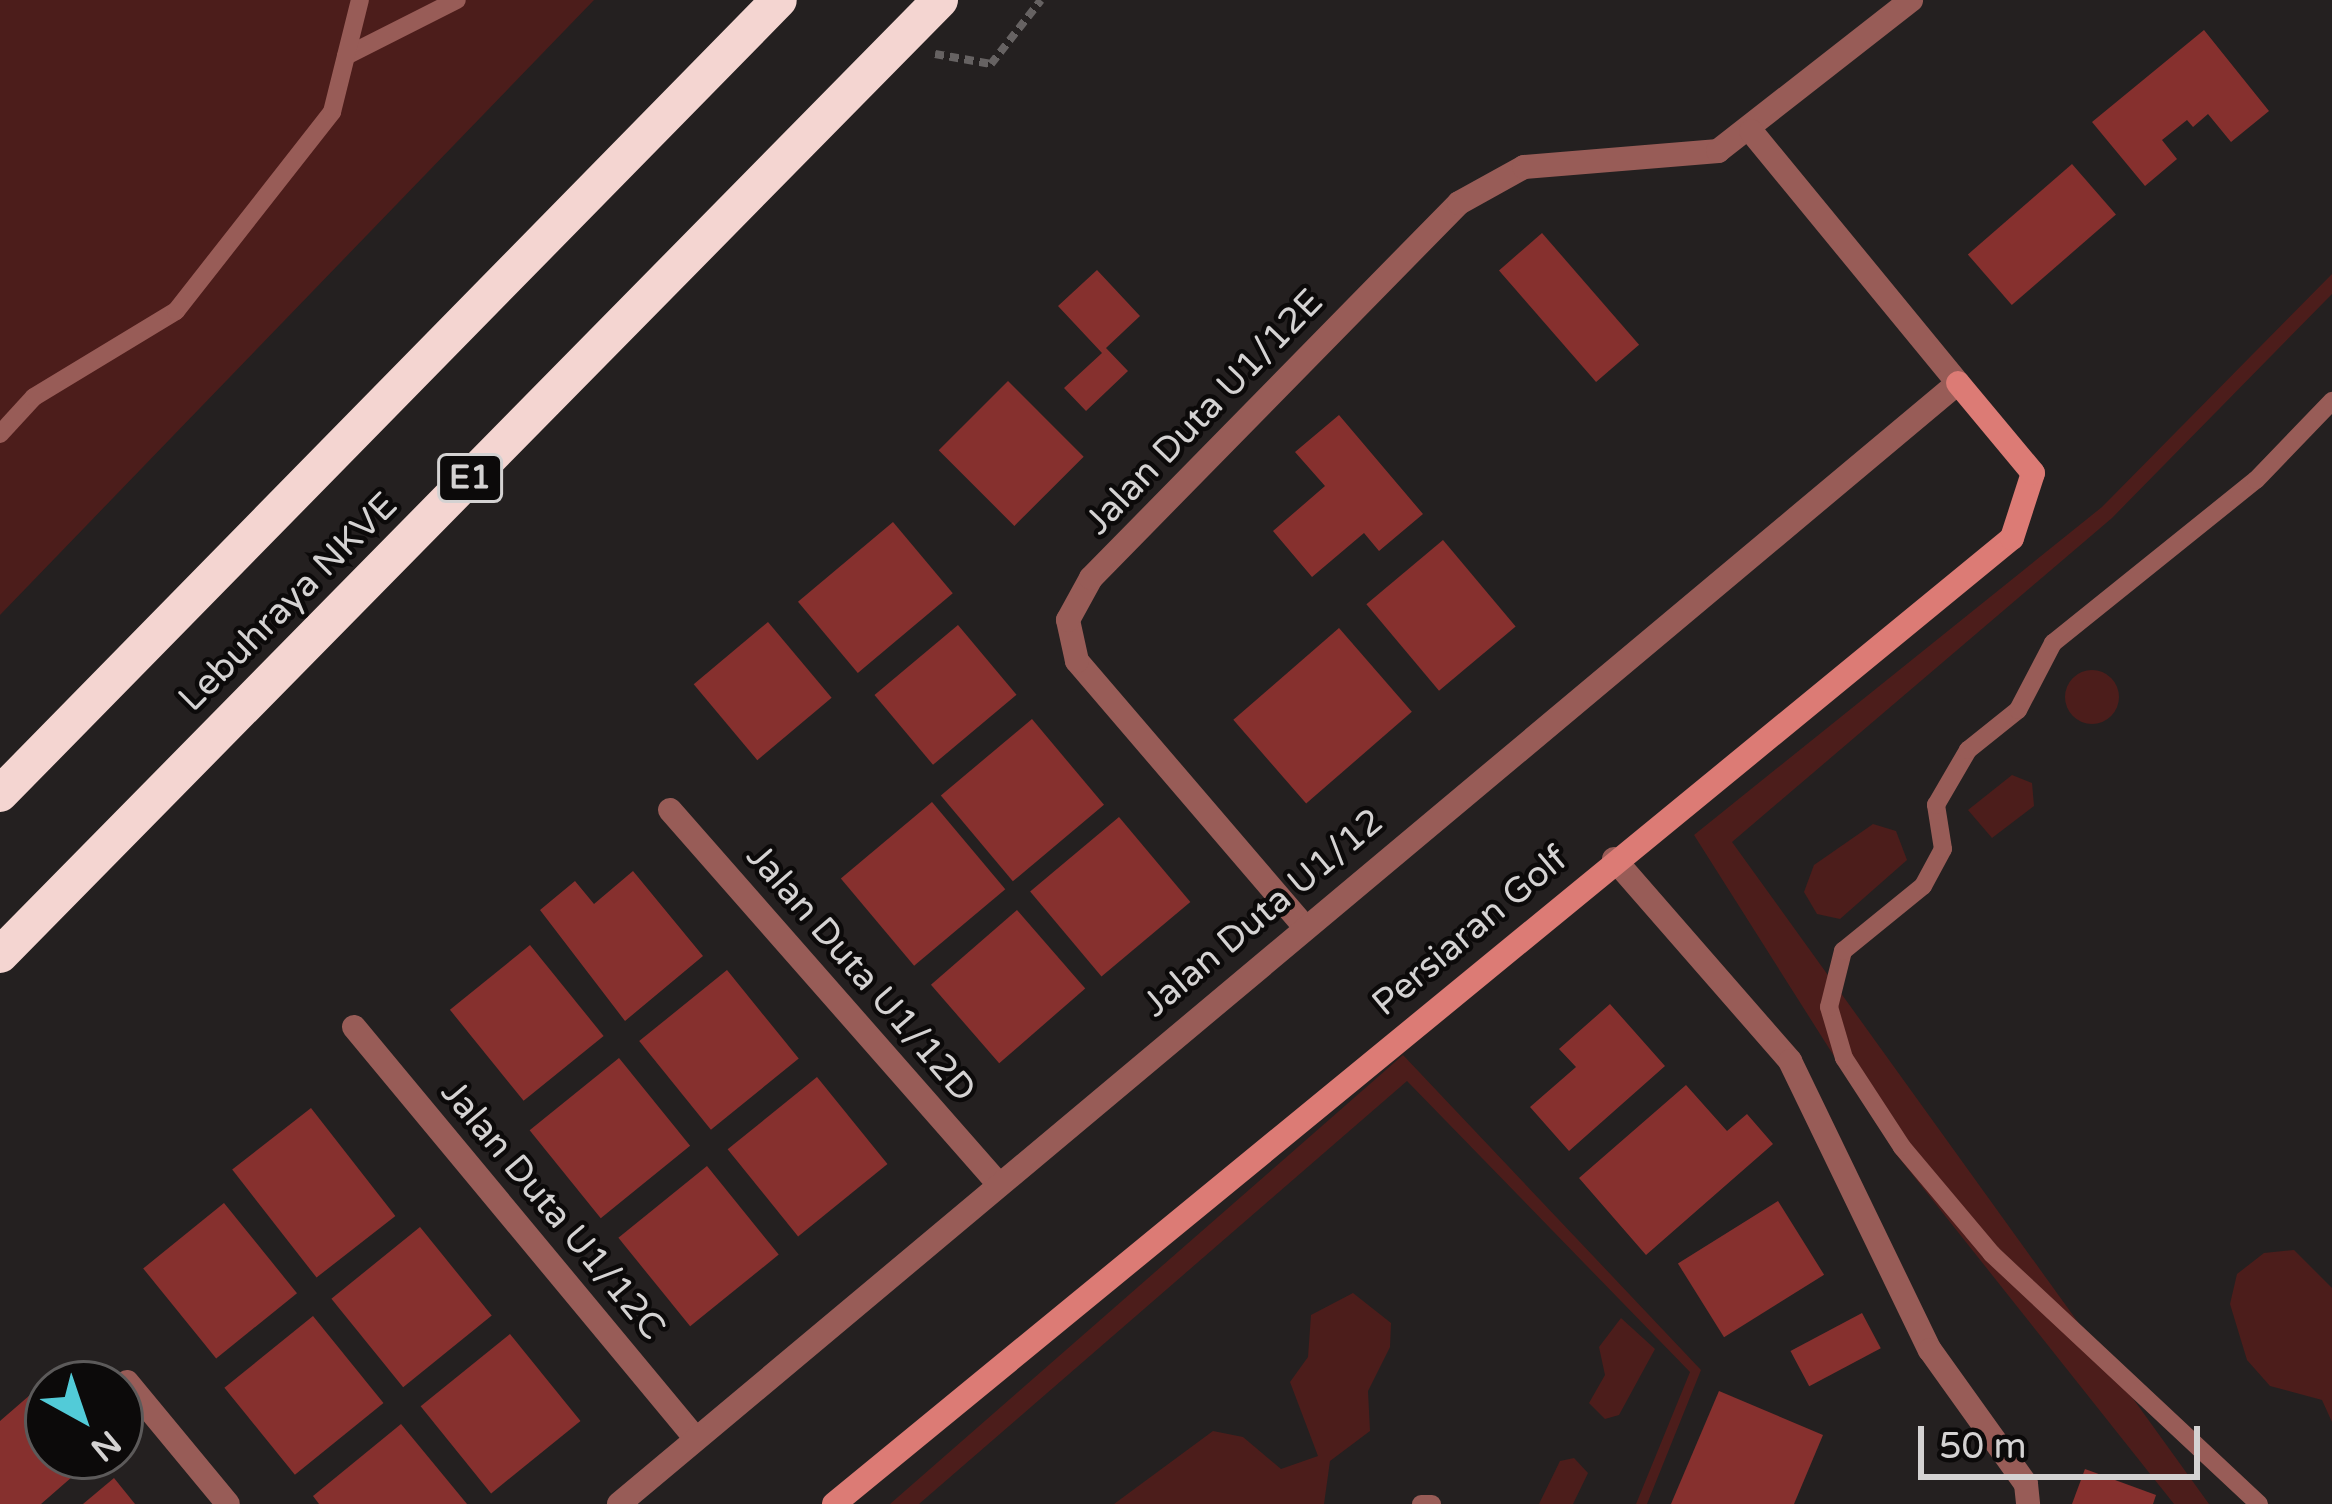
<!DOCTYPE html>
<html>
<head>
<meta charset="utf-8">
<style>
	body { margin:0 }
	#map { position:relative; width:2332px; height:1504px; overflow:hidden; background:#242020; font-family:"Varela Round",sans-serif }
	div>[style] { position:absolute }
	[style*='--x'] { left:calc(var(--x)*1px); top:calc(var(--y)*1px); width:calc(var(--w)*1px); rotate:calc(var(--a)*1deg) }
	.green>* { inset:0; background:#4c1d1b }
	.round { border-radius:50% }
	.building>* { inset:0; background:#86302e; transform-origin:0 0 }
	.path>* { height:8px; margin-top:-4px; transform-origin:0; background:repeating-linear-gradient(90deg,#666262 0 9px,transparent 0 15px) }
	.lane>* { height:18px; margin:-9px; padding:0 9px; transform-origin:9px; border-radius:9px; background:#985c57 }
	.street>* { height:24px; margin:-12px; padding:0 12px; transform-origin:12px; border-radius:12px; background:#985c57 }
	.secondary>* { height:24px; margin:-12px; padding:0 12px; transform-origin:12px; border-radius:12px; background:#dc7b75 }
	.highway>* { height:36px; margin:-18px; padding:0 18px; transform-origin:18px; border-radius:18px; background:#f4d5d1 }
	span { translate:-50% -50%; white-space:nowrap; text-align:center; line-height:1.15; -webkit-text-stroke:9px #0c0a0a; paint-order:stroke }
	.shield-label span { padding:3px 9px; background:#0c0a0a; border:3px solid; border-radius:9px; -webkit-text-stroke-width:0 }
	.shield-label { font-size:33px; color:#d4d2d2; font-weight:700 }
	.street-label { font-size:36px; color:#d4d2d2 }
	.north { position:absolute; left:24px; top:1360px; width:120px; height:120px; box-sizing:border-box; background:#0c0a0a; border:3px solid #5c5a5a; border-radius:50%; rotate:140deg; font-size:33px; font-weight:700; line-height:48px; text-align:center; color:#d4d2d2 }
	.north::after { content:''; display:block; margin:auto; width:42px; height:54px; background:#52cbd8; clip-path:polygon(50% 0,100% 100%,50% 72%,0 100%) }
	.scale { position:absolute; left:1918px; top:1426px; width:282px; height:54px; box-sizing:border-box; border:6px solid #d4d2d2; border-top:0; padding-left:15px; font-size:36px; line-height:42px; white-space:nowrap; color:#d4d2d2; -webkit-text-stroke:9px #0c0a0a; paint-order:stroke }
</style>
</head>
<body>
<div id="map">
	<div class="green">
		<i style="clip-path:polygon(0 0,594px 0,0 615px)"></i>
		<i style="clip-path:polygon(2332px 274px,2332px 294px,2112px 518px,1732px 842px,2209px 1504px,2174px 1504px,1896px 1154px,1694px 835px,2102px 507px)"></i>
		<i class="round" style="left:2065px;top:670px;width:54px;height:54px"></i>
		<i style="clip-path:polygon(2012px 775px,2032px 783px,2034px 806px,1992px 838px,1968px 810px)"></i>
		<i style="clip-path:polygon(1873px 824px,1896px 831px,1907px 860px,1840px 919px,1817px 914px,1804px 892px,1814px 865px)"></i>
		<i style="clip-path:polygon(1403px 1055px,1701px 1370px,1647px 1504px,1636px 1504px,1690px 1372px,1407px 1081px,919px 1504px,890px 1504px)"></i>
		<i style="clip-path:polygon(2294px 1250px,2332px 1288px,2332px 1422px,2322px 1400px,2270px 1386px,2247px 1360px,2230px 1304px,2237px 1274px,2264px 1253px)"></i>
		<i style="clip-path:polygon(1353px 1293px,1391px 1323px,1390px 1347px,1368px 1391px,1370px 1431px,1330px 1461px,1324px 1504px,1114px 1504px,1213px 1431px,1243px 1437px,1281px 1469px,1318px 1456px,1290px 1382px,1308px 1357px,1311px 1315px)"></i>
		<i style="clip-path:polygon(1621px 1318px,1655px 1349px,1619px 1415px,1605px 1419px,1589px 1403px,1605px 1375px,1599px 1347px)"></i>
		<i style="clip-path:polygon(1574px 1458px,1588px 1473px,1573px 1504px,1539px 1504px,1560px 1461px)"></i>
	</div>
	<div class="building">
		<i style="clip-path:polygon(2204px 30px,2269px 111px,2231px 142px,2208px 114px,2193px 127px,2187px 120px,2162px 140px,2177px 159px,2145px 186px,2092px 122px)"></i>
		<i style="left:2072px;top:164px;width:67px;height:138px;rotate:49deg"></i>
		<i style="left:1542px;top:233px;width:148px;height:57px;rotate:49deg"></i>
		<i style="clip-path:polygon(1097px 270px,1140px 316px,1106px 348px,1128px 371px,1086px 411px,1064px 388px,1102px 353px,1058px 306px)"></i>
		<i style="left:1008px;top:381px;width:107px;height:98px;rotate:45deg"></i>
		<i style="clip-path:polygon(1339px 415px,1423px 514px,1379px 551px,1364px 533px,1312px 577px,1273px 531px,1325px 486px,1295px 452px)"></i>
		<i style="left:893px;top:522px;width:93px;height:124px;rotate:50deg"></i>
		<i style="left:1443px;top:540px;width:113px;height:100px;rotate:50deg"></i>
		<i style="left:768px;top:622px;width:99px;height:97px;rotate:50deg"></i>
		<i style="left:958px;top:625px;width:91px;height:109px;rotate:50deg"></i>
		<i style="left:1339px;top:628px;width:111px;height:140px;rotate:49deg"></i>
		<i style="left:1032px;top:719px;width:112px;height:119px;rotate:50deg"></i>
		<i style="left:932px;top:802px;width:114px;height:119px;rotate:50deg"></i>
		<i style="left:1119px;top:817px;width:111px;height:116px;rotate:50deg"></i>
		<i style="clip-path:polygon(633px 871px,703px 956px,625px 1021px,540px 910px,575px 881px,594px 904px)"></i>
		<i style="left:1017px;top:910px;width:104px;height:114px;rotate:49deg"></i>
		<i style="left:530px;top:945px;width:117px;height:103px;rotate:51deg"></i>
		<i style="left:727px;top:970px;width:114px;height:113px;rotate:51deg"></i>
		<i style="clip-path:polygon(1610px 1004px,1665px 1066px,1569px 1151px,1530px 1107px,1576px 1067px,1559px 1049px)"></i>
		<i style="left:619px;top:1058px;width:113px;height:115px;rotate:51deg"></i>
		<i style="left:817px;top:1077px;width:112px;height:115px;rotate:51deg"></i>
		<i style="clip-path:polygon(1686px 1085px,1727px 1131px,1747px 1114px,1773px 1144px,1646px 1255px,1579px 1178px)"></i>
		<i style="left:311px;top:1108px;width:137px;height:100px;rotate:52deg"></i>
		<i style="left:707px;top:1166px;width:114px;height:114px;rotate:51deg"></i>
		<i style="left:1778px;top:1201px;width:87px;height:118px;rotate:58deg"></i>
		<i style="left:224px;top:1203px;width:116px;height:104px;rotate:51deg"></i>
		<i style="left:420px;top:1227px;width:114px;height:114px;rotate:51deg"></i>
		<i style="left:1862px;top:1313px;width:40px;height:81px;rotate:62deg"></i>
		<i style="left:313px;top:1316px;width:112px;height:114px;rotate:51deg"></i>
		<i style="left:510px;top:1334px;width:112px;height:115px;rotate:51deg"></i>
		<i style="clip-path:polygon(45px 1382px,48px 1456px,96px 1456px,41px 1504px,0 1504px,0 1421px)"></i>
		<i style="clip-path:polygon(1719px 1391px,1823px 1435px,1794px 1504px,1671px 1504px)"></i>
		<i style="clip-path:polygon(401px 1424px,467px 1504px,319px 1504px,313px 1496px)"></i>
		<i style="clip-path:polygon(2085px 1469px,2156px 1495px,2153px 1504px,2072px 1504px)"></i>
		<i style="clip-path:polygon(114px 1478px,135px 1504px,83px 1504px)"></i>
	</div>
	<div class="path">
		<i style="--x:935;--y:54;--w:57;--a:10.1"></i>
		<i style="--x:991;--y:64;--w:81;--a:-52"></i>
	</div>
	<div class="lane">
		<i style="--x:346;--y:56;--w:124;--a:-26.8"></i>
		<i style="--x:0;--y:434;--w:50;--a:-47.4"></i>
		<i style="--x:34;--y:397;--w:166;--a:-31.2"></i>
		<i style="--x:176;--y:311;--w:253;--a:-51.9"></i>
		<i style="--x:332;--y:112;--w:115;--a:-76"></i>
		<i style="--x:1421;--y:1504;--w:11;--a:0"></i>
		<i style="--x:2259;--y:1504;--w:366;--a:-136.9"></i>
		<i style="--x:1992;--y:1254;--w:140;--a:-130.1"></i>
		<i style="--x:1902;--y:1147;--w:106;--a:-123.1"></i>
		<i style="--x:1844;--y:1058;--w:53;--a:-106.4"></i>
		<i style="--x:1829;--y:1007;--w:58;--a:-76"></i>
		<i style="--x:1843;--y:951;--w:103;--a:-39.1"></i>
		<i style="--x:1923;--y:886;--w:42;--a:-61.6"></i>
		<i style="--x:1943;--y:849;--w:45;--a:-99"></i>
		<i style="--x:1936;--y:805;--w:64;--a:-59.8"></i>
		<i style="--x:1968;--y:750;--w:64;--a:-38.7"></i>
		<i style="--x:2018;--y:710;--w:76;--a:-62.4"></i>
		<i style="--x:2053;--y:643;--w:260;--a:-38.8"></i>
		<i style="--x:2256;--y:480;--w:110;--a:-46.1"></i>
	</div>
	<div class="street">
		<i style="--x:670;--y:810;--w:497;--a:48.7"></i>
		<i style="--x:1614;--y:859;--w:268;--a:48.9"></i>
		<i style="--x:1790;--y:1061;--w:321;--a:64.2"></i>
		<i style="--x:1930;--y:1350;--w:165;--a:54.4"></i>
		<i style="--x:2026;--y:1484;--w:20;--a:84"></i>
		<i style="--x:1304;--y:926;--w:349;--a:-130.6"></i>
		<i style="--x:1077;--y:661;--w:42;--a:-102.4"></i>
		<i style="--x:1068;--y:620;--w:48;--a:-61.3"></i>
		<i style="--x:1091;--y:578;--w:525;--a:-45.54"></i>
		<i style="--x:1459;--y:203;--w:74;--a:-29"></i>
		<i style="--x:1524;--y:167;--w:195;--a:-4.7"></i>
		<i style="--x:1718;--y:151;--w:245;--a:-38"></i>
		<i style="--x:354;--y:1027;--w:535;--a:50.3"></i>
		<i style="--x:127;--y:1382;--w:158;--a:50.4"></i>
		<i style="--x:619;--y:1504;--w:1746;--a:-39.94"></i>
		<i style="--x:1958;--y:383;--w:326;--a:-129.4"></i>
	</div>
	<div class="secondary">
		<i style="--x:834;--y:1504;--w:1523;--a:-39.35"></i>
		<i style="--x:2012;--y:538;--w:68;--a:-72.1"></i>
		<i style="--x:2033;--y:473;--w:117;--a:-129.8"></i>
	</div>
	<div class="highway">
		<i style="--x:0;--y:794;--w:1112;--a:-45.55"></i>
		<i style="--x:0;--y:955;--w:1340;--a:-45.45"></i>
	</div>
	<div class="shield-label">
		<span style="left:470px;top:478px">E1</span>
	</div>
	<div class="street-label">
		<span style="left:1204px;top:412px;rotate:-46deg">Jalan Duta U1/12E</span>
		<span style="left:288px;top:602px;rotate:-45deg">Lebuhraya NKVE</span>
		<span style="left:1263px;top:913px;rotate:-40deg">Jalan Duta U1/12</span>
		<span style="left:1470px;top:931px;rotate:-40deg">Persiaran Golf</span>
		<span style="left:861px;top:973px;rotate:49deg">Jalan Duta U1/12D</span>
		<span style="left:553px;top:1210px;rotate:50deg">Jalan Duta U1/12C</span>
	</div>
	<div class="north">N</div>
	<div class="scale">50 m</div>
</div>
</body>
</html>
